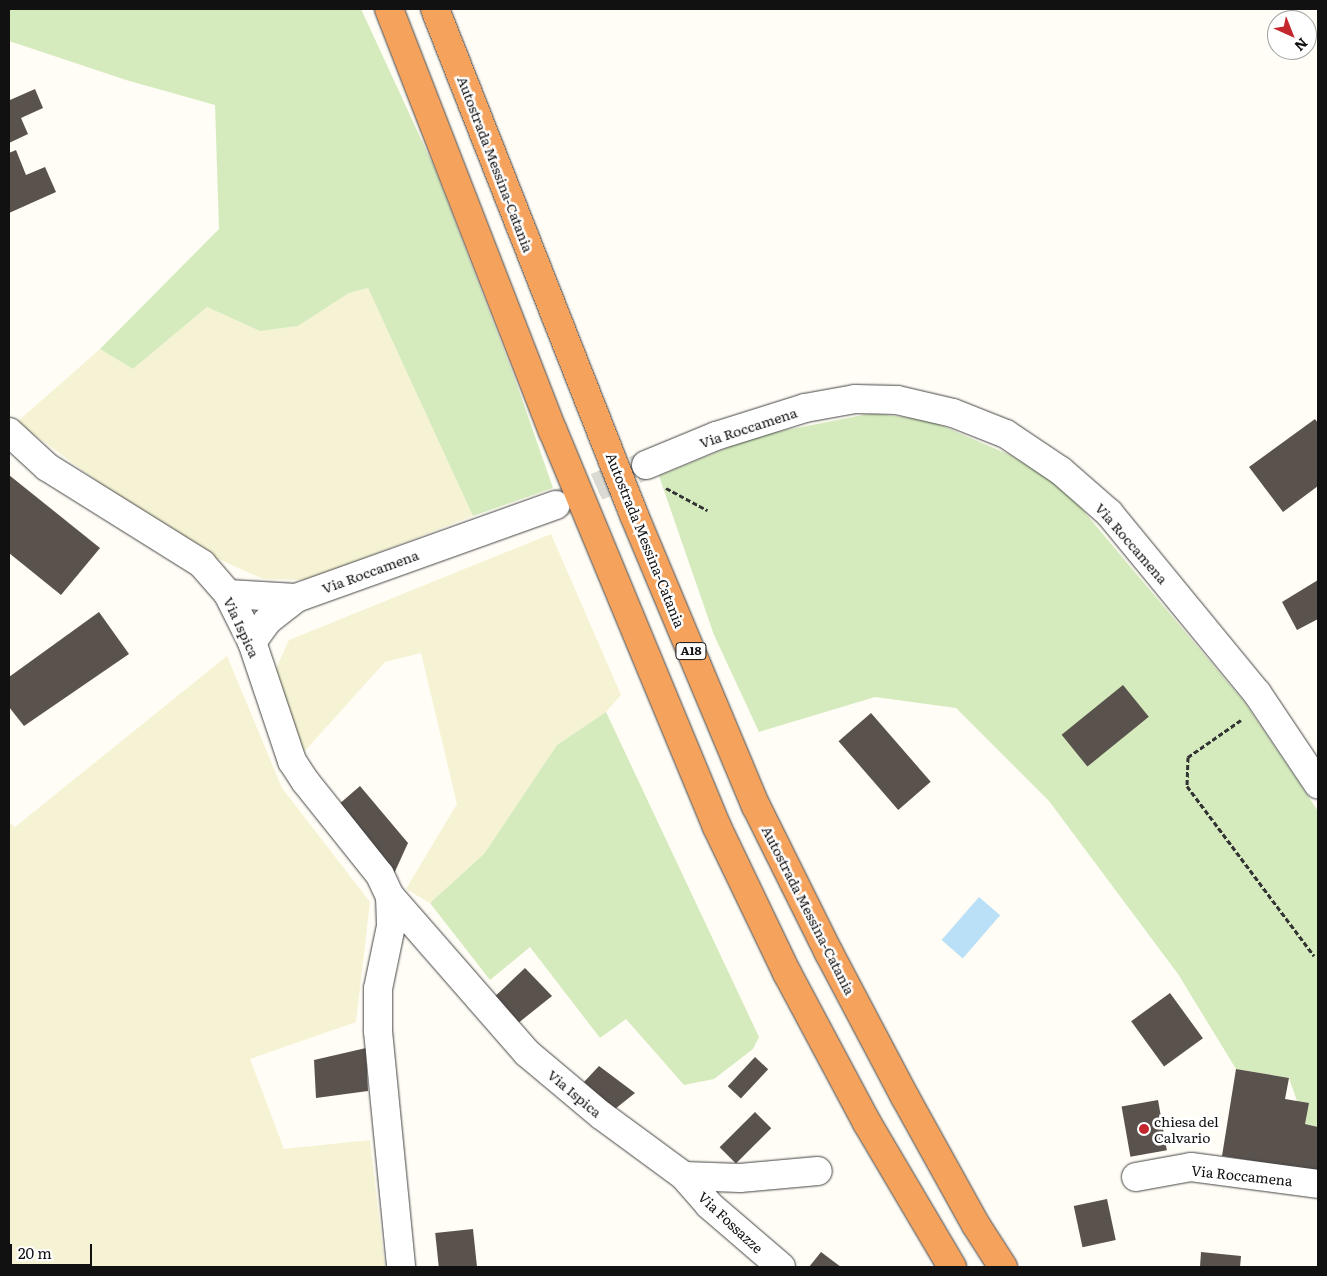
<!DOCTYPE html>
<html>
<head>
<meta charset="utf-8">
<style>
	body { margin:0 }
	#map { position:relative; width:1327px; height:1276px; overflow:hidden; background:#fffdf5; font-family:Literata,serif }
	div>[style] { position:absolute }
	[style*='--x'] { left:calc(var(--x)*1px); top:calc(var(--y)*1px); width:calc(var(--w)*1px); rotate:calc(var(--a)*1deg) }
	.farmland>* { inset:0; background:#f6f3d4 }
	.green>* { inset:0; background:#d5ebbd }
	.water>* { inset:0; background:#b9e0f7; transform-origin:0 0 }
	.building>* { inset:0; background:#5a524d; transform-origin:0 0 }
	.minor-tunnel>* { height:28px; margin-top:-14px; transform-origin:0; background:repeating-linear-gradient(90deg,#dbdad3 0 28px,transparent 0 42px) }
	.path>* { height:3px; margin-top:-1.5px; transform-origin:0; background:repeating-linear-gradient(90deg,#333 0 5px,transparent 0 7.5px) }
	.roads { filter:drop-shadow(0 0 1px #444) drop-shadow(0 0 1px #444) }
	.minor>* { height:28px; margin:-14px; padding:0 14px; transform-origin:14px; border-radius:14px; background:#fff }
	.highway>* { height:28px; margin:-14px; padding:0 14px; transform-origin:14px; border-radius:14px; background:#f5a25d }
	.dots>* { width:14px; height:14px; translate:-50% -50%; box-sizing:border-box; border:2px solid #fff; border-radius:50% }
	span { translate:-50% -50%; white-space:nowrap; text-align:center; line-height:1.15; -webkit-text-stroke:5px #fff; paint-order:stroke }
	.shield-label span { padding:1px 4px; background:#fff; border:1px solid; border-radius:4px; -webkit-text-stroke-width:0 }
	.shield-label { font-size:12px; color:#111; font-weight:700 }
	.street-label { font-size:14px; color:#111 }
	.poi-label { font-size:14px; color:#111 }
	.left { translate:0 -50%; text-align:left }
	.frame { position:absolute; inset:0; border:10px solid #111; pointer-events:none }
	.north { position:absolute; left:1267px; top:10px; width:50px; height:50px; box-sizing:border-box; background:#fff; border:1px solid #a0a0a0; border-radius:50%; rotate:136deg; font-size:14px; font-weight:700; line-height:20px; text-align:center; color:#111 }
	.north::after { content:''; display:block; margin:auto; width:18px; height:22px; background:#c4262e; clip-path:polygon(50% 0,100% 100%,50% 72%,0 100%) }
	.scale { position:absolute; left:10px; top:1244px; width:82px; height:22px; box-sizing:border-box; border:2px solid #111; border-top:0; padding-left:6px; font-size:15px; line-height:18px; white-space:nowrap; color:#111; -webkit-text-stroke:4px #fff; paint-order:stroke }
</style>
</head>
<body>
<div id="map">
	<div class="farmland">
		<i style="clip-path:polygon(368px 288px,473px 516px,307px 580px,263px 579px,216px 558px,127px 503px,17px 422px,100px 349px,133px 369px,207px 307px,260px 331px,298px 326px,349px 293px)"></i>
		<i style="clip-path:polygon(551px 534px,621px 695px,606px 712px,557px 745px,484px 854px,430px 903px,406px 889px,457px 804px,421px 653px,385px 662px,303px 753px,273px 675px,289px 640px)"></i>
		<i style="clip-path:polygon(227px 656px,282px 788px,370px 902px,356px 1022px,250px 1059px,284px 1149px,370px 1140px,385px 1267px,9px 1267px,9px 822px,15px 827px)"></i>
	</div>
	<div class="green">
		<i style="clip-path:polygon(9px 9px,361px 9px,434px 167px,515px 379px,553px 488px,473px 516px,368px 288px,349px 293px,298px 326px,260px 331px,207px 307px,133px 369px,100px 349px,219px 229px,215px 105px,126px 80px,9px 41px)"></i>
		<i style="clip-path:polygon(873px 413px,931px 421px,1010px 455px,1065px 489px,1245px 703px,1318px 811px,1318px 1127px,1305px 1124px,1289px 1078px,1236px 1069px,1178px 974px,1049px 801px,956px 708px,875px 697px,759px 732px,714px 635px,659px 476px,756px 436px)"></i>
		<i style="clip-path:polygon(606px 712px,759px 1037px,753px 1049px,714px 1079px,684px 1085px,626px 1019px,600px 1038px,530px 947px,490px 980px,430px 903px,484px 854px,557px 745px)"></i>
	</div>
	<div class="water">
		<i style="left:979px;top:897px;width:28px;height:57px;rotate:41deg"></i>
	</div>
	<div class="building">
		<i style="clip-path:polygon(35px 89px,43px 108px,21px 118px,28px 134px,9px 143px,9px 96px,10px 100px)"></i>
		<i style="clip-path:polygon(16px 150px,26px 175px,45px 167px,56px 192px,9px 213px,9px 153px)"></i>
		<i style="clip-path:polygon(1315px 419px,1318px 423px,1318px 486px,1283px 512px,1249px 467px)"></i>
		<i style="clip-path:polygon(9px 475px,100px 548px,61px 595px,9px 553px)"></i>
		<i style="clip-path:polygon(1318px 580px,1318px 619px,1297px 630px,1282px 602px)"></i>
		<i style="clip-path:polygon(99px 612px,129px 654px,24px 726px,9px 707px,9px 677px)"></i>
		<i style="left:1123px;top:685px;width:41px;height:79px;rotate:51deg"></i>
		<i style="left:871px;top:713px;width:91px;height:43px;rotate:49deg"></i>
		<i style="clip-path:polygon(360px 786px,408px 843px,392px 878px,330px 812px)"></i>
		<i style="clip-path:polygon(525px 968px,552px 996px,512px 1028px,490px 1001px)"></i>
		<i style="left:1170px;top:993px;width:56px;height:48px;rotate:54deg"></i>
		<i style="clip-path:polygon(366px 1048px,368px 1091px,316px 1098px,314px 1060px)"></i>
		<i style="left:755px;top:1057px;width:18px;height:40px;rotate:43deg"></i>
		<i style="clip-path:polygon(599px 1066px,635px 1093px,615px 1109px,584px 1082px)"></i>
		<i style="clip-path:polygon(1236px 1069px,1289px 1078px,1285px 1099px,1309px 1103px,1305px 1124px,1318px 1127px,1318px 1171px,1222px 1156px)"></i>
		<i style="left:1158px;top:1100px;width:51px;height:37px;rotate:80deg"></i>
		<i style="left:755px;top:1112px;width:23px;height:50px;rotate:45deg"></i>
		<i style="left:1107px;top:1199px;width:42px;height:34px;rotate:78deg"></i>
		<i style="left:473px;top:1229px;width:38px;height:38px;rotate:84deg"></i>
		<i style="clip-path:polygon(821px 1252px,841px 1267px,809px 1267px)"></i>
		<i style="clip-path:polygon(1201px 1252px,1241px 1256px,1240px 1267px,1200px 1267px)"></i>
	</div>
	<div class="minor-tunnel">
		<i style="--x:558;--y:504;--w:96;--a:-23.9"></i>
	</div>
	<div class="path">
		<i style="--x:666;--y:488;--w:47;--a:28.2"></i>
		<i style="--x:1241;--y:720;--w:65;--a:145.1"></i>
		<i style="--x:1188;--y:757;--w:29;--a:92"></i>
		<i style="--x:1187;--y:786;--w:212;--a:53.2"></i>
	</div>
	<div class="roads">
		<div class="minor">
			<i style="--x:9;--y:432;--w:52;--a:42.6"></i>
			<i style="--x:47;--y:467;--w:183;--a:32"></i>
			<i style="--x:202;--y:564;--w:40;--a:49"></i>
			<i style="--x:228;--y:594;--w:54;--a:63.4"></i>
			<i style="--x:252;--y:642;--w:126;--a:71.4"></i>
			<i style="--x:292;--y:761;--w:24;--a:57"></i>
			<i style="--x:305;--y:781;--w:120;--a:51.4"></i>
			<i style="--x:380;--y:875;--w:23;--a:65"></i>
			<i style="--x:390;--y:896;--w:30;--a:88"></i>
			<i style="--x:391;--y:926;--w:64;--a:101.7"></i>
			<i style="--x:378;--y:989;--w:42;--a:90"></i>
			<i style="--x:378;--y:1031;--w:237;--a:84.4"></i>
			<i style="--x:646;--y:465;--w:76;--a:-22.5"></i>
			<i style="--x:716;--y:436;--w:93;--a:-17.5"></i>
			<i style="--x:805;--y:408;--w:51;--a:-10.2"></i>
			<i style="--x:855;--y:399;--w:42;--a:1.4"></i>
			<i style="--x:897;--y:400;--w:57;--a:13.1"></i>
			<i style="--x:953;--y:413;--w:57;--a:21.6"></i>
			<i style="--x:1006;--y:434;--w:66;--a:33.9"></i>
			<i style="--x:1061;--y:471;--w:64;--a:41.2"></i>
			<i style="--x:1109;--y:513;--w:233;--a:50.6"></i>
			<i style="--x:1257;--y:693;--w:110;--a:56.2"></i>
			<i style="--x:228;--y:594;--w:68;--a:3.4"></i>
			<i style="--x:252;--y:642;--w:26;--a:-54"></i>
			<i style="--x:267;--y:621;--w:37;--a:-38"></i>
			<i style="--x:296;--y:598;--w:276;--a:-19.7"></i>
			<i style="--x:390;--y:896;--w:208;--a:48.9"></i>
			<i style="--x:527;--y:1053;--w:97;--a:40"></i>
			<i style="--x:601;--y:1115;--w:103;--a:36.3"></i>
			<i style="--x:684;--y:1176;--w:56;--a:2"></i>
			<i style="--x:740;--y:1178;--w:78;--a:-5.1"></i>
			<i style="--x:684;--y:1176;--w:38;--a:49"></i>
			<i style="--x:709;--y:1205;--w:95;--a:40.7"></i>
			<i style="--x:1136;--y:1177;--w:56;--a:-10.3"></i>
			<i style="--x:1191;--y:1167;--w:128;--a:7.6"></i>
		</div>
		<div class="highway">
			<i style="--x:389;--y:9;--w:453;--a:68.8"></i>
			<i style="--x:553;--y:431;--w:429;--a:67.5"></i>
			<i style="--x:717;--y:827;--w:162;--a:64.4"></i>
			<i style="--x:787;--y:973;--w:170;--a:61.9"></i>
			<i style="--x:867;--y:1123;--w:167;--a:59.4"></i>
			<i style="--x:435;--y:9;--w:544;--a:68.53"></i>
			<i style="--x:634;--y:515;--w:316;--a:67.3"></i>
			<i style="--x:756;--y:806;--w:164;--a:63.6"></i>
			<i style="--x:829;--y:953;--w:163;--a:62.2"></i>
			<i style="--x:905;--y:1097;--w:146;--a:61"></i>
			<i style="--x:976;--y:1225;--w:50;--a:57.3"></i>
		</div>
	</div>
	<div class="dots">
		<i style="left:1144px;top:1129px;background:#c4262e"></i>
	</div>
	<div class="shield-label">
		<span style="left:691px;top:651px">A18</span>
	</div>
	<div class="street-label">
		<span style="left:496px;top:164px;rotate:69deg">Autostrada Messina-Catania</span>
		<span style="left:748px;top:427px;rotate:-18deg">Via Roccamena</span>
		<span style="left:646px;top:540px;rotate:68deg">Autostrada Messina-Catania</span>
		<span style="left:1132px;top:543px;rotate:49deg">Via Roccamena</span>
		<span style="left:370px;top:571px;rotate:-20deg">Via Roccamena</span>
		<span style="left:242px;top:627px;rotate:65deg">Via Ispica</span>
		<span style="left:809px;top:910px;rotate:63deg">Autostrada Messina-Catania</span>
		<span style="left:575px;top:1093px;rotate:40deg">Via Ispica</span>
		<span style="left:1242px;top:1175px;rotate:6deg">Via Roccamena</span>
		<span style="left:731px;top:1222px;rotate:43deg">Via Fossazze</span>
	</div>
	<div class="poi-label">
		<span class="left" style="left:1154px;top:1129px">chiesa del<br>Calvario</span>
	</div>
	<div class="frame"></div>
	<div class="north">N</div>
	<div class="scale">20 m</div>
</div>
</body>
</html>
